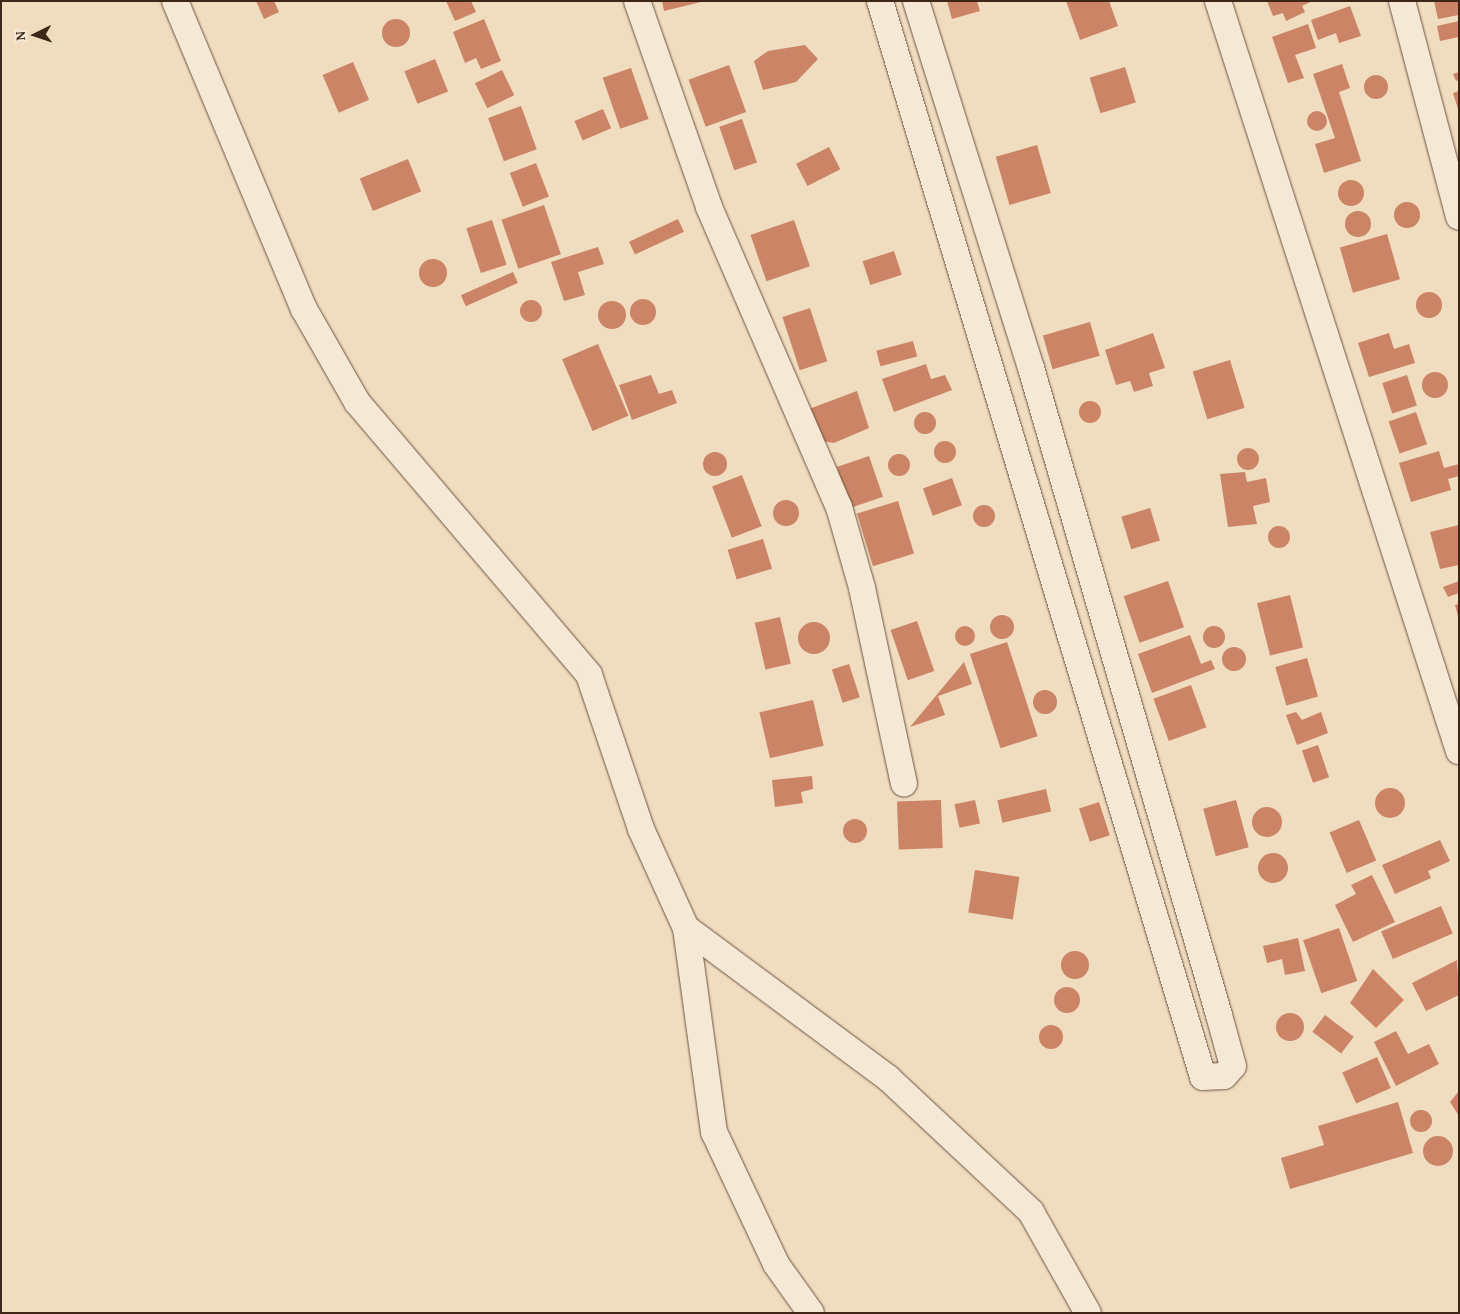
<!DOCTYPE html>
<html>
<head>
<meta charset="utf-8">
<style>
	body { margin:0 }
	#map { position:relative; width:1460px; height:1314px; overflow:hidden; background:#f0dcbf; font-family:"Gentium Book Plus",serif }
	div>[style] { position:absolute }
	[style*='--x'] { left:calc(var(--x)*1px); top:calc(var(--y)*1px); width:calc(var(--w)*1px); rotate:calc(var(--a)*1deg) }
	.building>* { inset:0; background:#cb8466; transform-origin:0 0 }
	.round { border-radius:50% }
	.roads { filter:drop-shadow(0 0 1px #6a5440) drop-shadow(0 0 1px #6a5440) }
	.street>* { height:26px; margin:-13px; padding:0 13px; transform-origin:13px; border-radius:13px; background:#f5e8d5 }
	span { translate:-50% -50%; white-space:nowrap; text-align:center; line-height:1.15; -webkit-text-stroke:4px #f5e8d5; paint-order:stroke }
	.frame { position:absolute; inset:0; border:2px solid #3d2616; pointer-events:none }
	.north { position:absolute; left:10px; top:10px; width:50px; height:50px; -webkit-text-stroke:4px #f5e8d5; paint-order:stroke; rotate:266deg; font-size:14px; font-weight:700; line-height:20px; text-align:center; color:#3d2616 }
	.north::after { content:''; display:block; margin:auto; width:18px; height:22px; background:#3d2616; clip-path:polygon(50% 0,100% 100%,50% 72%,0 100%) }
</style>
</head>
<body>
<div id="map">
	<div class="building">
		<i style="clip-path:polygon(256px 1px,274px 1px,279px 12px,264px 19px)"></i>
		<i style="clip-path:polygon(446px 1px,471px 1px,476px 12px,455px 21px)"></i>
		<i style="clip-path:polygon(662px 1px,701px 1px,701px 2px,664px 11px)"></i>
		<i style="clip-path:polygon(947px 1px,977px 1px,980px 11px,952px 19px)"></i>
		<i style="clip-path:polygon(1066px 1px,1109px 1px,1118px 26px,1080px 40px)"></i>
		<i style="clip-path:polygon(1267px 1px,1312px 1px,1302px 6px,1305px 12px,1286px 21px,1283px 13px,1273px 16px)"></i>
		<i style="clip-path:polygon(1434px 1px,1459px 1px,1459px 15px,1438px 19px)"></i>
		<i style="clip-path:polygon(1350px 6px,1361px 36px,1339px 43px,1336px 33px,1318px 40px,1311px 20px)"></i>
		<i style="clip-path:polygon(484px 19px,501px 61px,481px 69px,476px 58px,465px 63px,453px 32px)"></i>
		<i class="round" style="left:382px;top:19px;width:28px;height:28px"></i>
		<i style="clip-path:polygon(1459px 21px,1459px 37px,1440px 41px,1437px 26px)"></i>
		<i style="clip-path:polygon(1308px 24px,1316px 48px,1295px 55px,1304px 78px,1288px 83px,1272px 37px)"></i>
		<i style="clip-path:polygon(805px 45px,818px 59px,796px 82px,763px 90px,754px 61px,768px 51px)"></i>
		<i style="left:435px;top:59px;width:35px;height:33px;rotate:68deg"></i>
		<i style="left:353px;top:62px;width:41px;height:33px;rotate:67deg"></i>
		<i style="clip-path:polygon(1342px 64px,1350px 88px,1339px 92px,1361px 161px,1324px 173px,1315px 144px,1335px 138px,1313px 74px)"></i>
		<i style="left:729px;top:65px;width:50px;height:43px;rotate:70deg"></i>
		<i style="left:1125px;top:67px;width:37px;height:37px;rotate:73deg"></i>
		<i style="left:631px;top:68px;width:54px;height:30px;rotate:71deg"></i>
		<i style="left:502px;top:70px;width:28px;height:30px;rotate:64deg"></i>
		<i style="clip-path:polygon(1459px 72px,1459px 80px,1456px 81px,1453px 74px)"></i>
		<i class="round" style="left:1364px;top:75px;width:24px;height:24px"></i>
		<i style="clip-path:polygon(1459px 91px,1459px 109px,1458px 109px,1453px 93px)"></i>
		<i style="left:521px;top:106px;width:46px;height:35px;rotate:70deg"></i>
		<i style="left:603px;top:109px;width:21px;height:31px;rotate:67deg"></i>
		<i class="round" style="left:1307px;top:111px;width:20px;height:20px"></i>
		<i style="left:742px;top:119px;width:46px;height:24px;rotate:71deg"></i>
		<i style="left:1037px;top:145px;width:50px;height:43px;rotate:74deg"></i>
		<i style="left:829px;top:147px;width:25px;height:37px;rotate:63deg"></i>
		<i style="left:408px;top:159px;width:35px;height:52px;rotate:68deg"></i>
		<i style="left:536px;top:163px;width:36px;height:28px;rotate:69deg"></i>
		<i class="round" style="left:1338px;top:180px;width:26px;height:26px"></i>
		<i class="round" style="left:1394px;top:202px;width:26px;height:26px"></i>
		<i style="left:544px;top:205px;width:52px;height:45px;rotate:71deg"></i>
		<i class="round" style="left:1345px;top:211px;width:26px;height:26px"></i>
		<i style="left:678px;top:219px;width:14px;height:54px;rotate:65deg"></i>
		<i style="left:492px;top:220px;width:47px;height:27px;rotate:72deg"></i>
		<i style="left:794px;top:220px;width:49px;height:46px;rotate:71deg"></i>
		<i style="left:1387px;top:234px;width:47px;height:49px;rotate:74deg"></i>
		<i style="clip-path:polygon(598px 247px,604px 264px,578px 272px,585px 295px,564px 301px,551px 262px)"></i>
		<i style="left:894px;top:251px;width:25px;height:33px;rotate:72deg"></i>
		<i class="round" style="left:419px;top:259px;width:28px;height:28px"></i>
		<i style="left:513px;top:272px;width:12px;height:57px;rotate:66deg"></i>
		<i class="round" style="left:1416px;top:292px;width:26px;height:26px"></i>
		<i class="round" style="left:630px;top:299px;width:26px;height:26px"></i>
		<i class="round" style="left:520px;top:300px;width:22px;height:22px"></i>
		<i class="round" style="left:598px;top:301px;width:28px;height:28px"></i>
		<i style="left:810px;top:308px;width:56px;height:29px;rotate:72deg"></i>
		<i style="left:1090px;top:322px;width:35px;height:49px;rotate:74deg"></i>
		<i style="clip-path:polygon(1153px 333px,1165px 368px,1149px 373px,1153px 386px,1134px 392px,1130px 381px,1116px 385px,1105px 350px)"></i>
		<i style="clip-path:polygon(1389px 333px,1394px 349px,1409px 344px,1415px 363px,1369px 377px,1358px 343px)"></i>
		<i style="left:913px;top:341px;width:16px;height:38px;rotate:75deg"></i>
		<i style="left:598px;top:344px;width:78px;height:39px;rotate:67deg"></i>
		<i style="left:1230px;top:360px;width:50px;height:39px;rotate:73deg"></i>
		<i style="clip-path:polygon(926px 364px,931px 379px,945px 375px,952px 390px,894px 412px,882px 379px)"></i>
		<i class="round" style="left:1422px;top:372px;width:26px;height:26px"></i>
		<i style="clip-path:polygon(651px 375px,659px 394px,672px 390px,677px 403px,632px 420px,619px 385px)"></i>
		<i style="left:1407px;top:375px;width:32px;height:26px;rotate:72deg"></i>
		<i style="clip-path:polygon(857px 391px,869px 428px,834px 443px,821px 441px,809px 409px)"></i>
		<i class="round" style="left:1079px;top:401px;width:22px;height:22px"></i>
		<i class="round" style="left:914px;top:412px;width:22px;height:22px"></i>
		<i style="left:1416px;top:412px;width:34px;height:29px;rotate:71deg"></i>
		<i class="round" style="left:934px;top:441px;width:22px;height:22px"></i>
		<i class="round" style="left:1237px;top:448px;width:22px;height:22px"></i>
		<i style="clip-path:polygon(1439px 451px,1444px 468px,1459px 464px,1459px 476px,1448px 479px,1451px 490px,1411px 502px,1399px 463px)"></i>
		<i class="round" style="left:703px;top:452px;width:24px;height:24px"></i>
		<i class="round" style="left:888px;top:454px;width:22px;height:22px"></i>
		<i style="left:869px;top:456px;width:43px;height:34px;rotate:71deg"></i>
		<i style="clip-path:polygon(1245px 472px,1247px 482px,1266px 478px,1270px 502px,1253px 506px,1257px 524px,1228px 527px,1220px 474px)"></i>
		<i style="left:742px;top:475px;width:55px;height:32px;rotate:69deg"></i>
		<i style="left:952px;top:478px;width:29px;height:31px;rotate:70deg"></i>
		<i class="round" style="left:773px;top:500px;width:26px;height:26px"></i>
		<i style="left:898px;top:501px;width:55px;height:43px;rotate:73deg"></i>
		<i class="round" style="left:973px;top:505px;width:22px;height:22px"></i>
		<i style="left:1150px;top:508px;width:34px;height:30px;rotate:73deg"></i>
		<i style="clip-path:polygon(1459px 525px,1459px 565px,1440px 569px,1430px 532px)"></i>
		<i class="round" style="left:1268px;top:526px;width:22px;height:22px"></i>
		<i style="left:763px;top:539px;width:31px;height:37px;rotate:73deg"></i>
		<i style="left:1168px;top:581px;width:49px;height:47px;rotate:71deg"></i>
		<i style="clip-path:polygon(1459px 581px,1459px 593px,1448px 597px,1443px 587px)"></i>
		<i style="left:1290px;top:595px;width:54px;height:34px;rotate:76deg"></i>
		<i style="clip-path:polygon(1459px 604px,1459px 616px,1458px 616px,1455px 605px)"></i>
		<i class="round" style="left:990px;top:615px;width:24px;height:24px"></i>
		<i style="left:780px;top:617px;width:48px;height:26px;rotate:77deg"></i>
		<i style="left:917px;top:621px;width:53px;height:28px;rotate:71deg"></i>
		<i class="round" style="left:798px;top:622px;width:32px;height:32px"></i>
		<i class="round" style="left:1203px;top:626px;width:22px;height:22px"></i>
		<i class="round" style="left:955px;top:626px;width:20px;height:20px"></i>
		<i style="clip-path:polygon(1190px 635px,1201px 664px,1211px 660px,1215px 669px,1152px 693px,1138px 654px)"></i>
		<i style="left:1007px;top:642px;width:99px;height:39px;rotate:72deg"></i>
		<i class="round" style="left:1222px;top:647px;width:24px;height:24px"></i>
		<i style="left:1307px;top:658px;width:40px;height:33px;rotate:74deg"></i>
		<i style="clip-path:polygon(964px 662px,972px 684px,938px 696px,945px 715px,910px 727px)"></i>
		<i style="left:849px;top:664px;width:35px;height:18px;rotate:72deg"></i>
		<i style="left:1191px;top:685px;width:45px;height:40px;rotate:70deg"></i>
		<i class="round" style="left:1033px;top:690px;width:24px;height:24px"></i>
		<i style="left:813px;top:700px;width:47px;height:55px;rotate:77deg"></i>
		<i style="clip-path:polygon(1296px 712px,1302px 720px,1321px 712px,1328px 733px,1297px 745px,1286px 715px)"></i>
		<i style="left:1318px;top:745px;width:34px;height:17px;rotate:71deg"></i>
		<i style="clip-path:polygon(812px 776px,813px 789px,801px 792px,803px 803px,775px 807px,772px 780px)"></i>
		<i class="round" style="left:1375px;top:788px;width:30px;height:30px"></i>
		<i style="left:1046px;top:789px;width:23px;height:50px;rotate:77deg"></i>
		<i style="left:941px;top:800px;width:48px;height:44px;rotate:88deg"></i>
		<i style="left:975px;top:800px;width:24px;height:21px;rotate:78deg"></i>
		<i style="left:1236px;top:800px;width:49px;height:34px;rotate:75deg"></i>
		<i style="left:1099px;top:802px;width:35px;height:21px;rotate:72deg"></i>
		<i class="round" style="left:1252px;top:807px;width:30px;height:30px"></i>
		<i class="round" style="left:843px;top:819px;width:24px;height:24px"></i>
		<i style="left:1359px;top:820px;width:44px;height:32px;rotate:67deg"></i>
		<i style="clip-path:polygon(1440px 840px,1450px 861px,1428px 871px,1431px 878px,1395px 894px,1382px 865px)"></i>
		<i class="round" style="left:1258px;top:853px;width:30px;height:30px"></i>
		<i style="left:975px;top:870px;width:45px;height:43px;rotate:9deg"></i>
		<i style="clip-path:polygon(1372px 875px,1395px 922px,1353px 942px,1335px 905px,1356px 894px,1351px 885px)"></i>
		<i style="left:1441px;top:906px;width:30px;height:65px;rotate:67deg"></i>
		<i style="left:1339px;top:928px;width:56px;height:38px;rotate:71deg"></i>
		<i style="clip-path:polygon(1298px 938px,1305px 971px,1285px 975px,1282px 959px,1267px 963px,1263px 946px)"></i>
		<i class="round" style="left:1061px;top:951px;width:28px;height:28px"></i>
		<i style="clip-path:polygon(1457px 960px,1459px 995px,1426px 1011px,1412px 983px)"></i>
		<i style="clip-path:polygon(1373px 969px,1404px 1000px,1376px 1028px,1350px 1003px)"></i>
		<i class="round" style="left:1054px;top:987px;width:26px;height:26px"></i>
		<i class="round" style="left:1276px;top:1013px;width:28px;height:28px"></i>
		<i style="left:1325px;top:1015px;width:36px;height:21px;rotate:37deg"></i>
		<i class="round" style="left:1039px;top:1025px;width:24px;height:24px"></i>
		<i style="clip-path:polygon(1396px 1031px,1408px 1054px,1429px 1044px,1439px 1064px,1396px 1086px,1374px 1042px)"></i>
		<i style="left:1377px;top:1057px;width:34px;height:38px;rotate:66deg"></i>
		<i style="clip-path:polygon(1459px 1091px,1459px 1116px,1450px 1102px)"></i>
		<i style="clip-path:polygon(1398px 1102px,1413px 1153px,1290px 1189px,1281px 1158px,1324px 1145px,1318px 1126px)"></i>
		<i class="round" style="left:1410px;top:1110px;width:22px;height:22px"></i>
		<i class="round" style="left:1423px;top:1136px;width:30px;height:30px"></i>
	</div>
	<div class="roads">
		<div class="street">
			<i style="--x:175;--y:1;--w:334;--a:67.3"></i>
			<i style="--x:304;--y:309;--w:107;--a:60.3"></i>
			<i style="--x:357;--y:402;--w:358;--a:49.6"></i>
			<i style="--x:589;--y:675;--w:163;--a:71.3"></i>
			<i style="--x:641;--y:829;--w:109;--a:65.6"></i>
			<i style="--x:686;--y:928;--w:252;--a:36.6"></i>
			<i style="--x:888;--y:1078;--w:196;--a:43.1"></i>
			<i style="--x:1031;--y:1212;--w:116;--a:60.6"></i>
			<i style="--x:637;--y:1;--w:218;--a:70.7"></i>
			<i style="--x:709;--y:207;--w:327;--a:66.6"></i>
			<i style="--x:839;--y:507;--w:84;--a:74.1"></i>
			<i style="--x:862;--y:588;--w:200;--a:77.9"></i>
			<i style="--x:880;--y:1;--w:1123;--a:73.29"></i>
			<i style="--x:1203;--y:1077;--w:21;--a:-3"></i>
			<i style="--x:1224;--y:1076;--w:13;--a:-48"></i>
			<i style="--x:1233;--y:1066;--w:53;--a:-105.4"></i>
			<i style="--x:1219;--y:1015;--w:674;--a:-106.2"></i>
			<i style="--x:1031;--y:368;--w:385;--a:-107.4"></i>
			<i style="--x:1218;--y:1;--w:788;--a:72.19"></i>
			<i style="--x:1402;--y:1;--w:223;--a:75.2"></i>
			<i style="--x:686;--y:928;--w:206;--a:82.2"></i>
			<i style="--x:714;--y:1132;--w:146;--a:64.8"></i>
			<i style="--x:776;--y:1264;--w:60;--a:54.5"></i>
		</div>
	</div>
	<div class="frame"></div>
	<div class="north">N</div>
</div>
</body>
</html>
